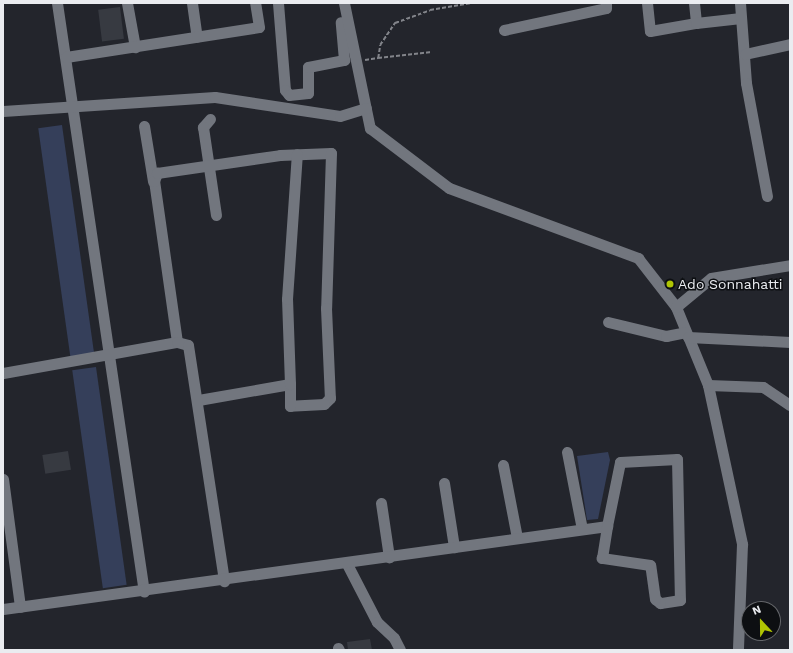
<!DOCTYPE html>
<html>
<head>
<meta charset="utf-8">
<style>
	body { margin:0 }
	#map { position:relative; width:793px; height:653px; overflow:hidden; background:#23252c; font-family:"Work Sans",sans-serif }
	div>[style] { position:absolute }
	[style*='--x'] { left:calc(var(--x)*1px); top:calc(var(--y)*1px); width:calc(var(--w)*1px); rotate:calc(var(--a)*1deg) }
	.green>* { inset:0; background:#353f5a; transform-origin:0 0 }
	.building>* { inset:0; background:#373a41; transform-origin:0 0 }
	.path>* { height:1.5px; margin-top:-0.75px; transform-origin:0; background:repeating-linear-gradient(90deg,#82848a 0 4px,transparent 0 6px) }
	.minor>* { height:11px; margin:-5.5px; padding:0 5.5px; transform-origin:5.5px; border-radius:5.5px; background:#72767e }
	.dots>* { width:11px; height:11px; translate:-50% -50%; box-sizing:border-box; border:2px solid #0d0f12; border-radius:50% }
	span { translate:-50% -50%; white-space:nowrap; text-align:center; line-height:1.15; -webkit-text-stroke:3px #0d0f12; paint-order:stroke }
	.poi-label { font-size:14px; color:#eaecf0 }
	.left { translate:0 -50%; text-align:left }
	.frame { position:absolute; inset:0; border:4px solid #eaecf0; pointer-events:none }
	.north { position:absolute; left:741px; top:601px; width:40px; height:40px; box-sizing:border-box; background:#0d0f12; border:1px solid #65676b; border-radius:50%; rotate:338deg; font-size:11px; font-weight:700; line-height:16px; text-align:center; color:#eaecf0 }
	.north::after { content:''; display:block; margin:auto; width:14px; height:18px; background:#b0c503; clip-path:polygon(50% 0,100% 100%,50% 72%,0 100%) }
</style>
</head>
<body>
<div id="map">
	<div class="green">
		<i style="left:62px;top:125px;width:232px;height:24px;rotate:82deg"></i>
		<i style="left:96px;top:367px;width:220px;height:24px;rotate:82deg"></i>
		<i style="clip-path:polygon(608px 452px,610px 460px,598px 519px,587px 520px,577px 456px)"></i>
	</div>
	<div class="building">
		<i style="left:120px;top:7px;width:32px;height:22px;rotate:83deg"></i>
		<i style="left:68px;top:451px;width:19px;height:26px;rotate:81deg"></i>
		<i style="clip-path:polygon(370px 639px,372px 650px,348px 650px,347px 642px)"></i>
	</div>
	<div class="path">
		<i style="--x:378;--y:58;--w:54;--a:-6.3"></i>
		<i style="--x:365;--y:60;--w:13;--a:-9"></i>
		<i style="--x:378;--y:58;--w:13;--a:-81"></i>
		<i style="--x:380;--y:45;--w:27;--a:-56"></i>
		<i style="--x:395;--y:23;--w:37;--a:-20"></i>
		<i style="--x:430;--y:10;--w:42;--a:-9.7"></i>
	</div>
	<div class="minor">
		<i style="--x:57;--y:3;--w:595;--a:81.6"></i>
		<i style="--x:127;--y:3;--w:45;--a:79.7"></i>
		<i style="--x:192;--y:3;--w:34;--a:82"></i>
		<i style="--x:278;--y:3;--w:87;--a:85.4"></i>
		<i style="--x:285;--y:90;--w:6;--a:51"></i>
		<i style="--x:289;--y:95;--w:19;--a:-6"></i>
		<i style="--x:308;--y:93;--w:26;--a:-90"></i>
		<i style="--x:308;--y:67;--w:37;--a:-11"></i>
		<i style="--x:344;--y:60;--w:38;--a:-95"></i>
		<i style="--x:344;--y:3;--w:128;--a:78.3"></i>
		<i style="--x:370;--y:128;--w:99;--a:37.2"></i>
		<i style="--x:449;--y:188;--w:202;--a:20.3"></i>
		<i style="--x:638;--y:258;--w:62;--a:52.2"></i>
		<i style="--x:676;--y:307;--w:84;--a:67.7"></i>
		<i style="--x:708;--y:385;--w:163;--a:77.9"></i>
		<i style="--x:742;--y:544;--w:106;--a:92.2"></i>
		<i style="--x:647;--y:3;--w:28;--a:84"></i>
		<i style="--x:650;--y:31;--w:47;--a:-9.9"></i>
		<i style="--x:694;--y:3;--w:20;--a:84"></i>
		<i style="--x:696;--y:23;--w:45;--a:-6.3"></i>
		<i style="--x:740;--y:3;--w:80;--a:85.7"></i>
		<i style="--x:746;--y:83;--w:115;--a:79.5"></i>
		<i style="--x:504;--y:30;--w:104;--a:-12.2"></i>
		<i style="--x:606;--y:8;--w:5;--a:-90"></i>
		<i style="--x:745;--y:54;--w:46;--a:-12.5"></i>
		<i style="--x:66;--y:57;--w:195;--a:-8.8"></i>
		<i style="--x:259;--y:27;--w:24;--a:-99"></i>
		<i style="--x:3;--y:111;--w:212;--a:-3.8"></i>
		<i style="--x:215;--y:97;--w:126;--a:8.6"></i>
		<i style="--x:340;--y:116;--w:27;--a:-17"></i>
		<i style="--x:210;--y:119;--w:11;--a:131"></i>
		<i style="--x:203;--y:127;--w:89;--a:81.6"></i>
		<i style="--x:144;--y:126;--w:56;--a:80.7"></i>
		<i style="--x:676;--y:307;--w:45;--a:-39.6"></i>
		<i style="--x:711;--y:278;--w:80;--a:-9.3"></i>
		<i style="--x:608;--y:322;--w:60;--a:13.6"></i>
		<i style="--x:666;--y:336;--w:20;--a:-11"></i>
		<i style="--x:688;--y:337;--w:102;--a:2.8"></i>
		<i style="--x:177;--y:342;--w:163;--a:-98.1"></i>
		<i style="--x:154;--y:181;--w:9;--a:-69"></i>
		<i style="--x:157;--y:173;--w:124;--a:-8.3"></i>
		<i style="--x:280;--y:155;--w:51;--a:-2.2"></i>
		<i style="--x:331;--y:153;--w:155;--a:91.8"></i>
		<i style="--x:326;--y:308;--w:90;--a:87.5"></i>
		<i style="--x:330;--y:398;--w:8;--a:135"></i>
		<i style="--x:324;--y:404;--w:34;--a:177"></i>
		<i style="--x:290;--y:406;--w:22;--a:-90"></i>
		<i style="--x:290;--y:384;--w:93;--a:170.1"></i>
		<i style="--x:3;--y:373;--w:177;--a:-10.1"></i>
		<i style="--x:177;--y:342;--w:11;--a:15"></i>
		<i style="--x:188;--y:345;--w:239;--a:81.3"></i>
		<i style="--x:290;--y:384;--w:85;--a:-92"></i>
		<i style="--x:287;--y:299;--w:145;--a:-86.1"></i>
		<i style="--x:708;--y:385;--w:55;--a:2.1"></i>
		<i style="--x:763;--y:387;--w:32;--a:34"></i>
		<i style="--x:567;--y:452;--w:78;--a:79"></i>
		<i style="--x:503;--y:465;--w:74;--a:79.1"></i>
		<i style="--x:3;--y:479;--w:129;--a:82.4"></i>
		<i style="--x:444;--y:483;--w:65;--a:81.1"></i>
		<i style="--x:381;--y:503;--w:55;--a:81.6"></i>
		<i style="--x:347;--y:564;--w:65;--a:62.7"></i>
		<i style="--x:377;--y:622;--w:23;--a:43"></i>
		<i style="--x:394;--y:638;--w:13;--a:63"></i>
		<i style="--x:3;--y:609;--w:610;--a:-7.82"></i>
		<i style="--x:607;--y:526;--w:65;--a:-78.5"></i>
		<i style="--x:620;--y:462;--w:57;--a:-3"></i>
		<i style="--x:677;--y:459;--w:141;--a:88.8"></i>
		<i style="--x:680;--y:600;--w:20;--a:171"></i>
		<i style="--x:660;--y:603;--w:6;--a:-141"></i>
		<i style="--x:655;--y:599;--w:34;--a:-98"></i>
		<i style="--x:650;--y:565;--w:49;--a:-171.7"></i>
		<i style="--x:602;--y:558;--w:32;--a:-81"></i>
		<i style="--x:338;--y:648;--w:2;--a:63"></i>
	</div>
	<div class="dots">
		<i style="left:670px;top:284px;background:#b0c503"></i>
	</div>
	<div class="poi-label">
		<span class="left" style="left:678px;top:284px">Ado Sonnahatti</span>
	</div>
	<div class="frame"></div>
	<div class="north">N</div>
</div>
</body>
</html>
